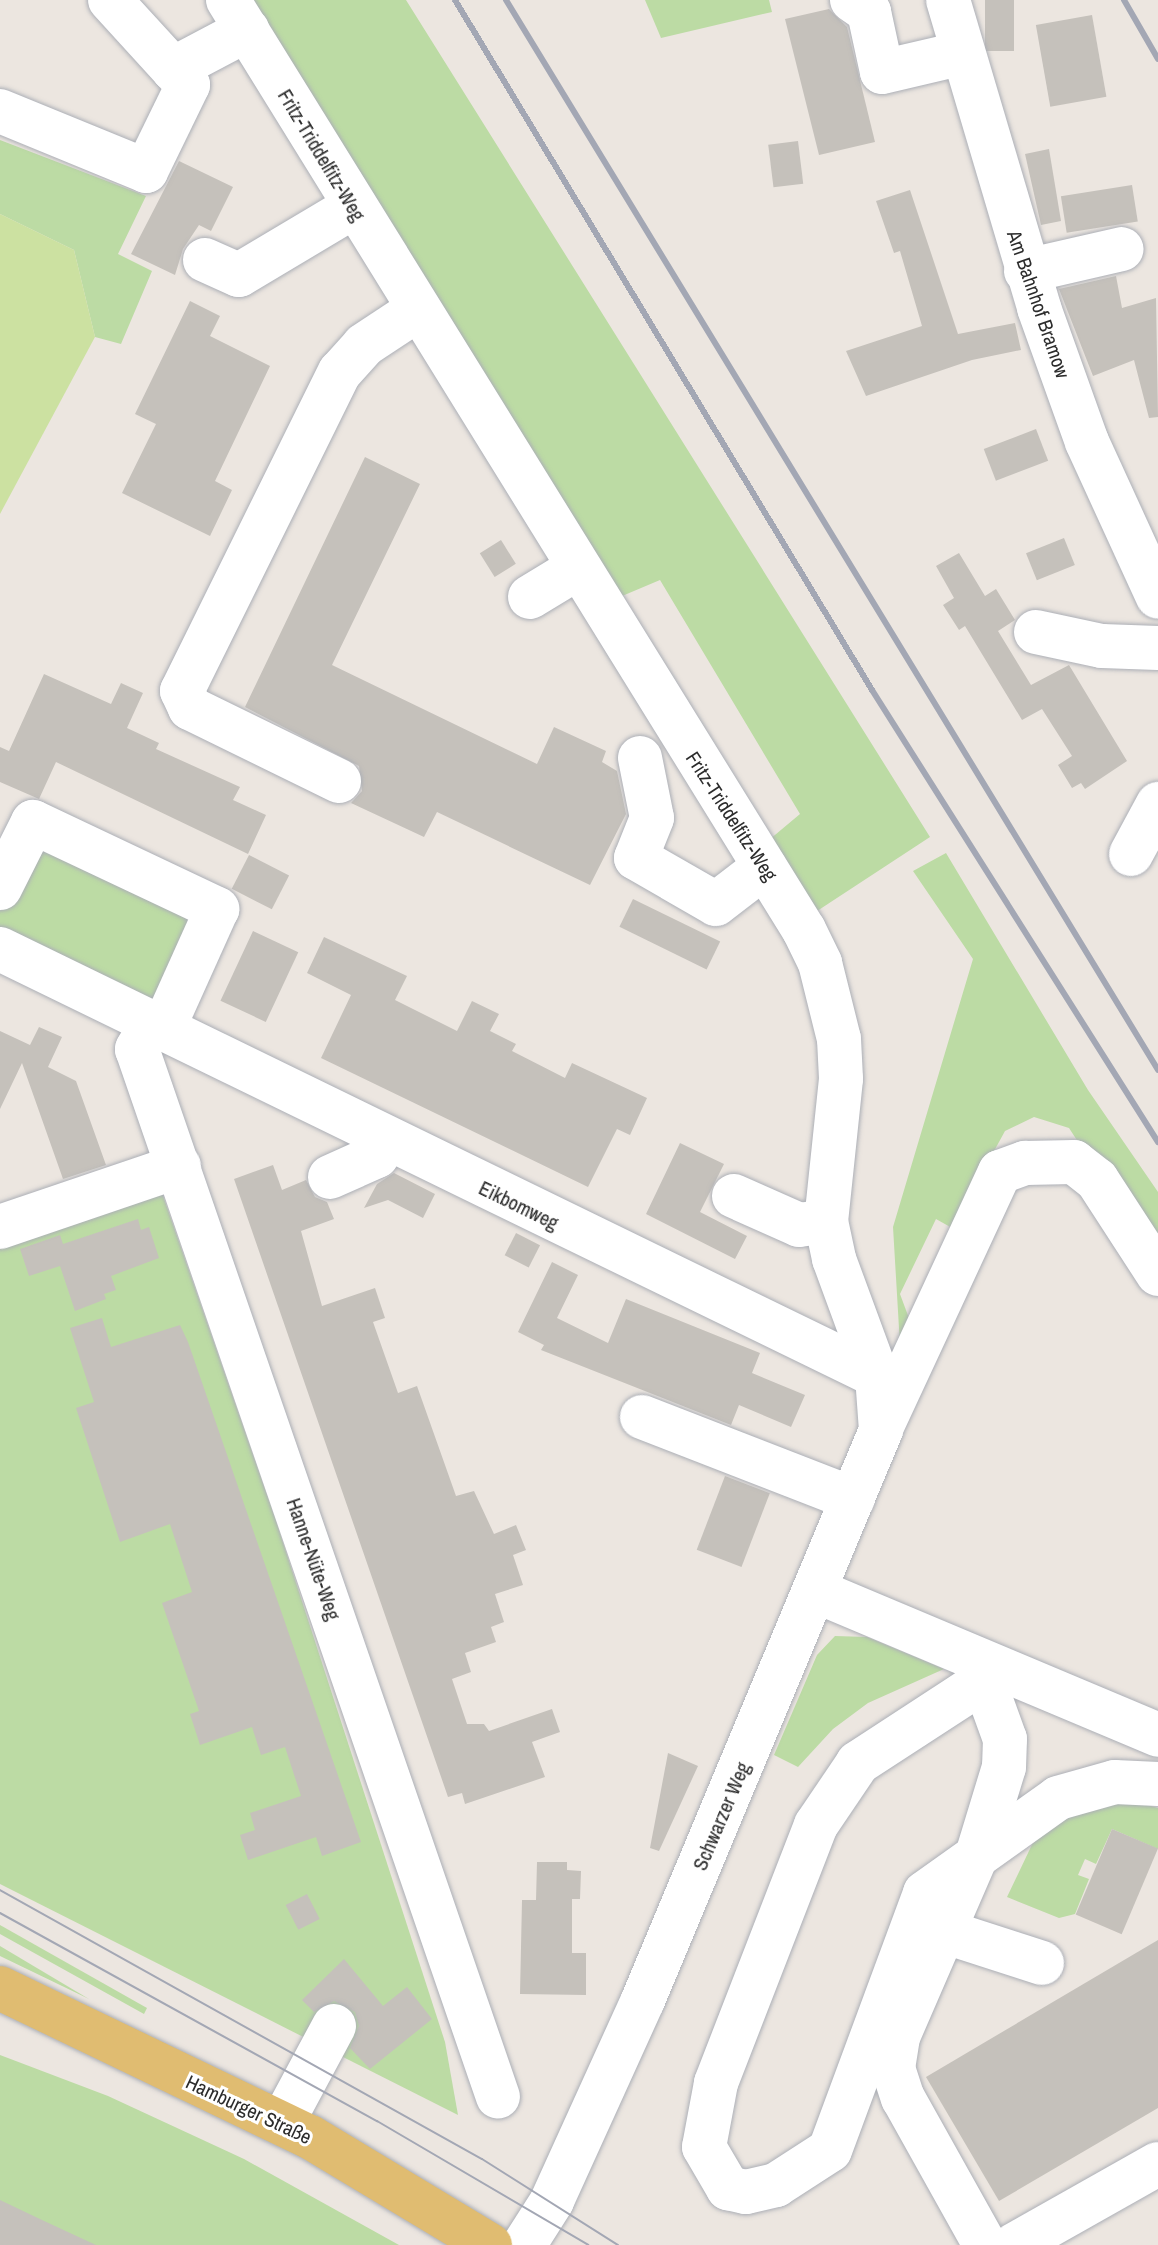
<!DOCTYPE html>
<html>
<head>
<meta charset="utf-8">
<style>
	body { margin:0 }
	#map { position:relative; width:1158px; height:2245px; overflow:hidden; background:#ece6e0; font-family:"Archivo Narrow",sans-serif }
	div>[style] { position:absolute }
	[style*='--x'] { left:calc(var(--x)*1px); top:calc(var(--y)*1px); width:calc(var(--w)*1px); rotate:calc(var(--a)*1deg) }
	.green>* { inset:0; background:#bcdba4 }
	.pitch>* { inset:0; background:#cce1a1 }
	.building>* { inset:0; background:#c5c1bb; transform-origin:0 0 }
	.roads { filter:drop-shadow(0 0 2px #acafb6) drop-shadow(0 0 2px #acafb6) }
	.minor>* { height:44px; margin:-22px; padding:0 22px; transform-origin:22px; border-radius:22px; background:#fff }
	.major>* { height:44px; margin:-22px; padding:0 22px; transform-origin:22px; border-radius:22px; background:#e0bc71 }
	.tram>* { height:2px; margin:-1px; padding:0 1px; transform-origin:1px; border-radius:1px; background:#a3a7b4 }
	.rail>* { height:6px; margin:-3px; padding:0 3px; transform-origin:3px; border-radius:3px; background:#a3a7b4 }
	span { translate:-50% -50%; white-space:nowrap; text-align:center; line-height:1.15; -webkit-text-stroke:6px #fff; paint-order:stroke }
	.street-label { font-size:20px; color:#2c2c2c }
</style>
</head>
<body>
<div id="map">
	<div class="green">
		<i style="clip-path:polygon(249px 0,406px 0,930px 837px,811px 915px,763px 845px,800px 814px,660px 580px,615px 599px)"></i>
		<i style="clip-path:polygon(645px 0,769px 0,772px 12px,661px 38px)"></i>
		<i style="clip-path:polygon(0 140px,146px 196px,118px 254px,152px 271px,121px 344px,95px 337px,74px 250px,0 214px)"></i>
		<i style="clip-path:polygon(49px 844px,189px 906px,192px 929px,151px 1003px,0 932px,0 911px,30px 853px)"></i>
		<i style="clip-path:polygon(946px 853px,1088px 1090px,1158px 1192px,1158px 1265px,1069px 1128px,1034px 1117px,1005px 1131px,952px 1228px,936px 1219px,900px 1294px,913px 1329px,900px 1345px,893px 1227px,973px 959px,913px 871px)"></i>
		<i style="clip-path:polygon(161px 1190px,276px 1521px,445px 2042px,458px 2115px,0 1884px,0 1247px)"></i>
		<i style="clip-path:polygon(835px 1636px,867px 1637px,944px 1669px,868px 1703px,833px 1729px,798px 1767px,774px 1755px,817px 1655px)"></i>
		<i style="clip-path:polygon(1117px 1796px,1158px 1808px,1158px 1849px,1112px 1829px,1096px 1864px,1085px 1859px,1078px 1875px,1089px 1879px,1075px 1914px,1059px 1918px,1007px 1897px,1038px 1832px)"></i>
		<i style="clip-path:polygon(0 1925px,147px 2008px,144px 2014px,0 1934px)"></i>
		<i style="clip-path:polygon(0 1946px,89px 1999px,0 1956px)"></i>
		<i style="clip-path:polygon(0 2055px,108px 2096px,244px 2159px,399px 2245px,0 2245px)"></i>
	</div>
	<div class="pitch">
		<i style="clip-path:polygon(0 214px,74px 250px,95px 337px,0 514px)"></i>
	</div>
	<div class="building">
		<i style="left:985px;top:0;width:29px;height:51px"></i>
		<i style="clip-path:polygon(829px 9px,847px 27px,875px 142px,819px 155px,785px 19px)"></i>
		<i style="left:1092px;top:15px;width:83px;height:57px;rotate:80deg"></i>
		<i style="left:798px;top:141px;width:43px;height:30px;rotate:83deg"></i>
		<i style="clip-path:polygon(1049px 149px,1061px 221px,1041px 225px,1025px 154px)"></i>
		<i style="clip-path:polygon(179px 161px,233px 187px,211px 231px,199px 225px,183px 249px,175px 275px,131px 254px)"></i>
		<i style="left:1132px;top:185px;width:37px;height:72px;rotate:81deg"></i>
		<i style="clip-path:polygon(910px 190px,958px 334px,1015px 323px,1021px 350px,972px 360px,866px 396px,846px 351px,922px 326px,900px 251px,894px 253px,876px 201px)"></i>
		<i style="clip-path:polygon(1116px 276px,1122px 308px,1156px 298px,1158px 417px,1149px 418px,1134px 360px,1093px 376px,1059px 289px)"></i>
		<i style="clip-path:polygon(190px 301px,220px 316px,210px 336px,270px 366px,215px 481px,232px 490px,210px 536px,122px 493px,156px 424px,135px 414px)"></i>
		<i style="left:1036px;top:429px;width:34px;height:56px;rotate:69deg"></i>
		<i style="clip-path:polygon(365px 457px,420px 484px,332px 665px,537px 764px,554px 727px,606px 751px,602px 762px,617px 771px,626px 814px,590px 885px,437px 812px,424px 837px,351px 803px,362px 791px,359px 766px,245px 707px)"></i>
		<i style="left:1064px;top:538px;width:29px;height:41px;rotate:68deg"></i>
		<i style="left:501px;top:540px;width:28px;height:25px;rotate:58deg"></i>
		<i style="clip-path:polygon(959px 553px,985px 596px,996px 589px,1015px 620px,998px 631px,1031px 685px,1069px 665px,1127px 761px,1085px 789px,1081px 783px,1072px 788px,1058px 765px,1072px 756px,1042px 709px,1022px 720px,965px 626px,959px 630px,943px 605px,954px 598px,936px 566px)"></i>
		<i style="clip-path:polygon(44px 674px,111px 704px,121px 683px,143px 693px,127px 728px,159px 743px,156px 749px,240px 787px,233px 800px,266px 815px,248px 854px,56px 762px,39px 799px,0 782px,0 747px,9px 751px)"></i>
		<i style="left:249px;top:855px;width:45px;height:38px;rotate:27deg"></i>
		<i style="left:633px;top:899px;width:97px;height:31px;rotate:26deg"></i>
		<i style="left:253px;top:931px;width:50px;height:77px;rotate:25deg"></i>
		<i style="clip-path:polygon(324px 937px,407px 976px,395px 1000px,457px 1031px,472px 1001px,499px 1014px,490px 1031px,516px 1044px,512px 1051px,565px 1078px,572px 1063px,647px 1098px,630px 1135px,617px 1129px,588px 1187px,321px 1058px,351px 995px,307px 973px)"></i>
		<i style="clip-path:polygon(39px 1027px,62px 1037px,48px 1067px,76px 1081px,106px 1165px,63px 1179px,22px 1063px,0 1109px,0 1031px,30px 1045px)"></i>
		<i style="clip-path:polygon(680px 1143px,724px 1164px,700px 1212px,747px 1236px,735px 1259px,646px 1214px)"></i>
		<i style="clip-path:polygon(273px 1165px,282px 1190px,306px 1180px,315px 1197px,327px 1202px,334px 1219px,301px 1231px,322px 1306px,375px 1288px,385px 1318px,373px 1322px,398px 1393px,417px 1386px,456px 1496px,474px 1491px,494px 1534px,516px 1525px,526px 1550px,513px 1555px,523px 1585px,495px 1594px,504px 1622px,491px 1627px,496px 1642px,465px 1653px,471px 1672px,452px 1679px,467px 1724px,484px 1724px,489px 1731px,552px 1709px,560px 1732px,532px 1742px,545px 1777px,465px 1804px,462px 1793px,448px 1797px,234px 1179px)"></i>
		<i style="clip-path:polygon(394px 1173px,435px 1194px,423px 1218px,388px 1200px,364px 1208px,377px 1184px)"></i>
		<i style="clip-path:polygon(138px 1219px,141px 1230px,149px 1227px,159px 1258px,111px 1276px,116px 1290px,104px 1294px,106px 1299px,75px 1311px,60px 1266px,29px 1276px,20px 1249px,60px 1235px,63px 1244px)"></i>
		<i style="left:516px;top:1233px;width:27px;height:25px;rotate:27deg"></i>
		<i style="clip-path:polygon(552px 1262px,578px 1275px,557px 1318px,608px 1343px,626px 1299px,760px 1353px,752px 1373px,805px 1395px,791px 1427px,739px 1405px,731px 1425px,541px 1350px,544px 1345px,518px 1332px)"></i>
		<i style="clip-path:polygon(102px 1318px,111px 1347px,180px 1325px,188px 1342px,361px 1842px,322px 1856px,316px 1837px,248px 1860px,240px 1835px,255px 1830px,250px 1813px,301px 1796px,285px 1747px,261px 1755px,252px 1727px,200px 1745px,190px 1714px,199px 1711px,162px 1603px,192px 1592px,170px 1524px,120px 1542px,76px 1408px,94px 1402px,70px 1328px)"></i>
		<i style="left:725px;top:1476px;width:48px;height:79px;rotate:21deg"></i>
		<i style="clip-path:polygon(668px 1753px,698px 1766px,659px 1851px,650px 1848px)"></i>
		<i style="left:1112px;top:1829px;width:50px;height:93px;rotate:23deg"></i>
		<i style="clip-path:polygon(537px 1862px,567px 1862px,567px 1870px,581px 1871px,580px 1899px,572px 1899px,572px 1953px,586px 1953px,586px 1995px,520px 1994px,522px 1900px,536px 1900px)"></i>
		<i style="left:307px;top:1894px;width:28px;height:24px;rotate:63deg"></i>
		<i style="clip-path:polygon(1158px 1940px,1158px 2108px,999px 2201px,926px 2077px)"></i>
		<i style="clip-path:polygon(344px 1959px,383px 2006px,407px 1987px,432px 2019px,370px 2069px,350px 2048px,359px 2026px,355px 2012px,334px 2001px,314px 2012px,302px 2000px)"></i>
		<i style="clip-path:polygon(0 2200px,42px 2220px,96px 2245px,0 2245px)"></i>
	</div>
	<div class="roads">
		<div class="minor">
			<i style="--x:110;--y:0;--w:93;--a:47.6"></i>
			<i style="--x:173;--y:69;--w:84;--a:-27.8"></i>
			<i style="--x:228;--y:0;--w:1094;--a:58.23"></i>
			<i style="--x:804;--y:930;--w:37;--a:64"></i>
			<i style="--x:820;--y:963;--w:78;--a:76"></i>
			<i style="--x:839;--y:1039;--w:40;--a:87.1"></i>
			<i style="--x:841;--y:1079;--w:143;--a:96"></i>
			<i style="--x:826;--y:1221;--w:39;--a:78"></i>
			<i style="--x:834;--y:1259;--w:125;--a:69.8"></i>
			<i style="--x:877;--y:1376;--w:54;--a:85.8"></i>
			<i style="--x:881;--y:1430;--w:618;--a:112.66"></i>
			<i style="--x:643;--y:2000;--w:221;--a:114.4"></i>
			<i style="--x:552;--y:2201;--w:52;--a:122.5"></i>
			<i style="--x:852;--y:0;--w:21;--a:35"></i>
			<i style="--x:869;--y:12;--w:61;--a:77.8"></i>
			<i style="--x:882;--y:72;--w:83;--a:-13.2"></i>
			<i style="--x:948;--y:0;--w:321;--a:73.5"></i>
			<i style="--x:1039;--y:308;--w:142;--a:70.3"></i>
			<i style="--x:1087;--y:442;--w:170;--a:65.4"></i>
			<i style="--x:0;--y:111;--w:158;--a:22.3"></i>
			<i style="--x:146;--y:171;--w:96;--a:-64"></i>
			<i style="--x:188;--y:85;--w:22;--a:-133"></i>
			<i style="--x:205;--y:260;--w:37;--a:24"></i>
			<i style="--x:239;--y:275;--w:133;--a:-30.8"></i>
			<i style="--x:1026;--y:271;--w:98;--a:-12.9"></i>
			<i style="--x:530;--y:597;--w:54;--a:-31.3"></i>
			<i style="--x:1036;--y:632;--w:67;--a:12"></i>
			<i style="--x:1102;--y:646;--w:56;--a:2"></i>
			<i style="--x:640;--y:758;--w:61;--a:78.7"></i>
			<i style="--x:652;--y:818;--w:43;--a:111.8"></i>
			<i style="--x:636;--y:858;--w:92;--a:29.9"></i>
			<i style="--x:716;--y:904;--w:61;--a:-37.6"></i>
			<i style="--x:339;--y:781;--w:166;--a:-153.9"></i>
			<i style="--x:190;--y:708;--w:19;--a:-115"></i>
			<i style="--x:182;--y:691;--w:356;--a:-63.7"></i>
			<i style="--x:340;--y:372;--w:36;--a:-48"></i>
			<i style="--x:364;--y:345;--w:64;--a:-33.4"></i>
			<i style="--x:1131;--y:854;--w:57;--a:-61.6"></i>
			<i style="--x:0;--y:888;--w:74;--a:-63.4"></i>
			<i style="--x:33;--y:822;--w:204;--a:25.3"></i>
			<i style="--x:217;--y:909;--w:132;--a:114.2"></i>
			<i style="--x:0;--y:949;--w:975;--a:25.96"></i>
			<i style="--x:151;--y:1023;--w:30;--a:118"></i>
			<i style="--x:137;--y:1049;--w:1108;--a:70.99"></i>
			<i style="--x:330;--y:1177;--w:51;--a:-24.1"></i>
			<i style="--x:377;--y:1156;--w:19;--a:-62"></i>
			<i style="--x:734;--y:1196;--w:71;--a:24"></i>
			<i style="--x:799;--y:1225;--w:27;--a:-8"></i>
			<i style="--x:0;--y:1227;--w:189;--a:-18.8"></i>
			<i style="--x:642;--y:1417;--w:226;--a:21.2"></i>
			<i style="--x:882;--y:1426;--w:280;--a:-65.1"></i>
			<i style="--x:1000;--y:1172;--w:27;--a:-20"></i>
			<i style="--x:1025;--y:1163;--w:49;--a:-1.2"></i>
			<i style="--x:1074;--y:1162;--w:29;--a:38"></i>
			<i style="--x:1097;--y:1180;--w:112;--a:57"></i>
			<i style="--x:816;--y:1591;--w:371;--a:22.8"></i>
			<i style="--x:976;--y:1659;--w:25;--a:83"></i>
			<i style="--x:979;--y:1684;--w:145;--a:146.9"></i>
			<i style="--x:858;--y:1763;--w:75;--a:124.1"></i>
			<i style="--x:816;--y:1825;--w:277;--a:111.2"></i>
			<i style="--x:716;--y:2083;--w:65;--a:100.6"></i>
			<i style="--x:704;--y:2147;--w:48;--a:59.7"></i>
			<i style="--x:728;--y:2188;--w:18;--a:13"></i>
			<i style="--x:746;--y:2192;--w:31;--a:-13"></i>
			<i style="--x:776;--y:2185;--w:64;--a:-32.9"></i>
			<i style="--x:830;--y:2150;--w:274;--a:-69.7"></i>
			<i style="--x:925;--y:1893;--w:163;--a:-35.5"></i>
			<i style="--x:1058;--y:1798;--w:59;--a:-15.7"></i>
			<i style="--x:1115;--y:1782;--w:43;--a:2.7"></i>
			<i style="--x:976;--y:1659;--w:85;--a:70.1"></i>
			<i style="--x:1005;--y:1739;--w:28;--a:92"></i>
			<i style="--x:1004;--y:1767;--w:89;--a:107"></i>
			<i style="--x:978;--y:1852;--w:202;--a:113.4"></i>
			<i style="--x:898;--y:2037;--w:31;--a:99"></i>
			<i style="--x:893;--y:2068;--w:32;--a:72"></i>
			<i style="--x:903;--y:2098;--w:168;--a:60.8"></i>
			<i style="--x:943;--y:1931;--w:104;--a:17.9"></i>
			<i style="--x:282;--y:2123;--w:110;--a:-61.8"></i>
			<i style="--x:1014;--y:2245;--w:165;--a:-29.4"></i>
		</div>
		<div class="major">
			<i style="--x:0;--y:1988;--w:344;--a:25.7"></i>
			<i style="--x:310;--y:2137;--w:210;--a:31"></i>
		</div>
	</div>
	<div class="tram">
		<i style="--x:0;--y:1890;--w:552;--a:29.17"></i>
		<i style="--x:482;--y:2159;--w:161;--a:32.3"></i>
		<i style="--x:0;--y:1913;--w:431;--a:28.9"></i>
		<i style="--x:377;--y:2121;--w:245;--a:30.4"></i>
	</div>
	<div class="rail">
		<i style="--x:455;--y:0;--w:806;--a:58.85"></i>
		<i style="--x:872;--y:690;--w:535;--a:57.68"></i>
		<i style="--x:506;--y:0;--w:1253;--a:58.64"></i>
		<i style="--x:1124;--y:0;--w:68;--a:60"></i>
	</div>
	<div class="street-label">
		<span style="left:322px;top:155px;rotate:59deg">Fritz-Triddelfitz-Weg</span>
		<span style="left:1039px;top:304px;rotate:71deg">Am Bahnhof Bramow</span>
		<span style="left:732px;top:816px;rotate:57deg">Fritz-Triddelfitz-Weg</span>
		<span style="left:519px;top:1205px;rotate:26deg">Eikbomweg</span>
		<span style="left:314px;top:1559px;rotate:71deg">Hanne-Nüte-Weg</span>
		<span style="left:721px;top:1816px;rotate:-67deg">Schwarzer Weg</span>
		<span style="left:249px;top:2109px;rotate:25deg">Hamburger Straße</span>
	</div>
</div>
</body>
</html>
